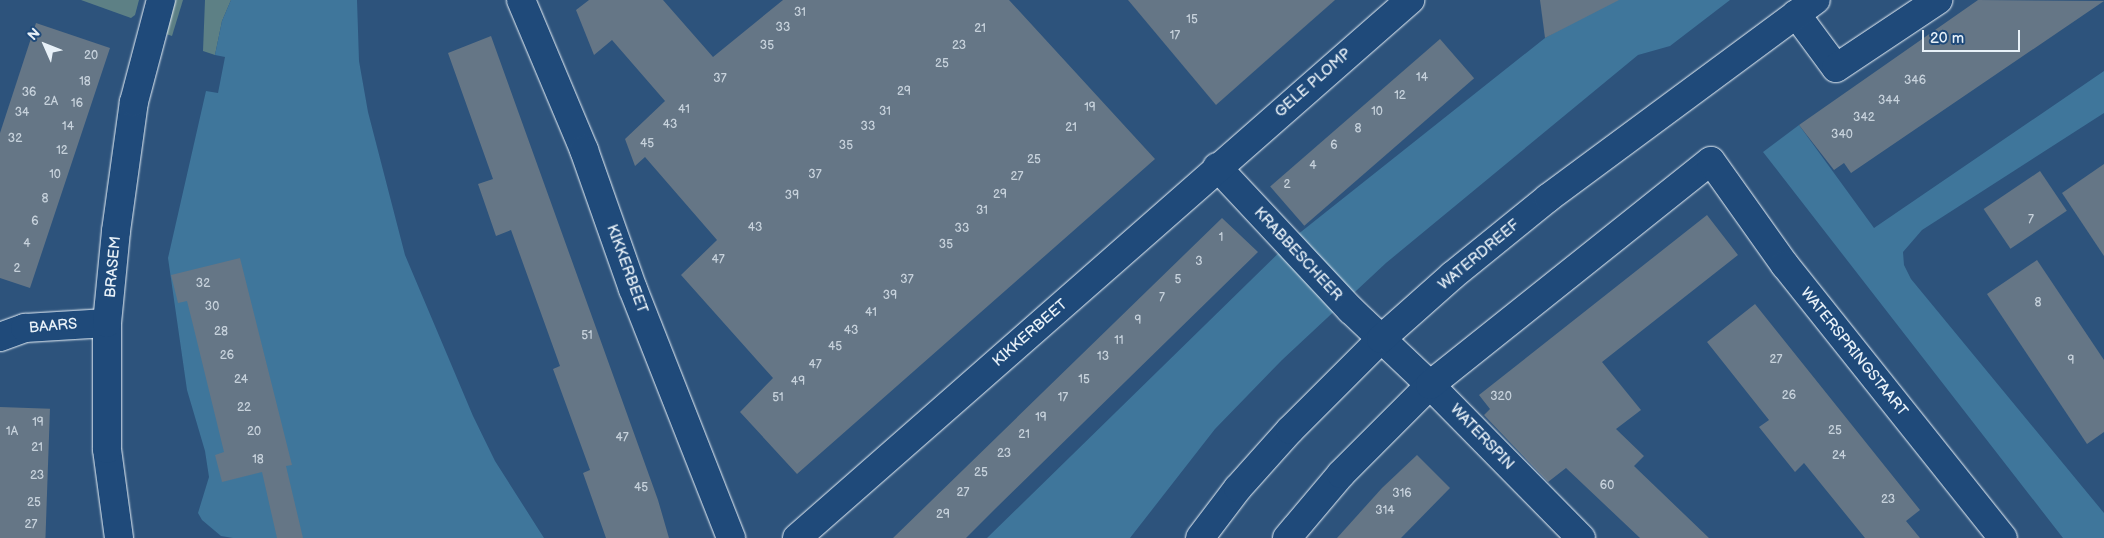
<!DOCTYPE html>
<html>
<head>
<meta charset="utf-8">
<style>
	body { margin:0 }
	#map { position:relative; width:2104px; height:538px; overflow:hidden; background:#2d537c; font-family:"Balsamiq Sans",sans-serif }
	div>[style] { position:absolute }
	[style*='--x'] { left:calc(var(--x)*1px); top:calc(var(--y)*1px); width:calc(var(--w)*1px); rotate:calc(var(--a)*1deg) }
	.green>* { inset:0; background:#5d8085 }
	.water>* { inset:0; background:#3f769b }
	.building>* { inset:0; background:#657686; transform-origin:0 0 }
	.roads { filter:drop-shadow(0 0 1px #e8f1f8) drop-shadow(0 0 1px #e8f1f8) }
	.minor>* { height:28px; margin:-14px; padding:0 14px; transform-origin:14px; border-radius:14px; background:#1f4a7a }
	span { translate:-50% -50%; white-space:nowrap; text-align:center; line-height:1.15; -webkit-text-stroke:4px #1f4a7a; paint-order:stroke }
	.number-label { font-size:12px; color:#c7d2dc }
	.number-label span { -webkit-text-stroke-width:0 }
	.street-label { font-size:15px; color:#e8f1f8 }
	.north { position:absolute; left:20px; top:20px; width:50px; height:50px; -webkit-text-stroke:4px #1f4a7a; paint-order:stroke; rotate:314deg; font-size:14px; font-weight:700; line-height:20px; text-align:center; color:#e8f1f8 }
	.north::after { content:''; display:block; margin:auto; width:18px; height:22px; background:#e8f1f8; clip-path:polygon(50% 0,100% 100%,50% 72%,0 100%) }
	.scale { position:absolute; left:1922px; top:30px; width:98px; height:22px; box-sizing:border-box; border:2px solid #e8f1f8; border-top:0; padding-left:6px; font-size:15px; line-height:18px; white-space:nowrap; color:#e8f1f8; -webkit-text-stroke:4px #1f4a7a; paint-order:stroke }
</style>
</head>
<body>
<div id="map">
	<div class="green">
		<i style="clip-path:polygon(81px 0,139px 0,135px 15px,131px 18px)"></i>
		<i style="clip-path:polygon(172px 0,183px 0,172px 36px,163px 33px)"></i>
		<i style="clip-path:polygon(205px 0,231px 0,222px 21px,215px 55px,203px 51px)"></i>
	</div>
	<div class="water">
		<i style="clip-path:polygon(231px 0,357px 0,359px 61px,368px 112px,405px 255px,473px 416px,495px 461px,544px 538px,233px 538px,221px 536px,202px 520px,198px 513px,209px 477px,205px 451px,187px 390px,168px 258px,206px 91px,218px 93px,225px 57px,215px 55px,222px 21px)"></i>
		<i style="clip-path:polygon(1611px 0,1730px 0,1670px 46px,1638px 55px,1386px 263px,1282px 360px,1215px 429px,1130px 538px,987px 538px,1297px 235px,1545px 38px)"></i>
		<i style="clip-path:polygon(2104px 71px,2104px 113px,1922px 230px,1903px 252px,1904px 265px,1911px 279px,2104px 513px,2104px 538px,2063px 538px,1763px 152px,1799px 125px,1874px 228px)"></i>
	</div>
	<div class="building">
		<i style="clip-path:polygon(589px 0,663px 0,713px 57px,783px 0,1009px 0,1155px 159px,797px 474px,740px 412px,773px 378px,681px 275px,717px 240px,645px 157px,635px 166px,625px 139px,665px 101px,612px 40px,594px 55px,576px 10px)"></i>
		<i style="clip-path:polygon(1128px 0,1335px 0,1216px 105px)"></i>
		<i style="clip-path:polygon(1540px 0,1619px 0,1545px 38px)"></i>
		<i style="clip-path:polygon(1978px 0,2104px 1px,1851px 173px,1844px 163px,1834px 170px,1799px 125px)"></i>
		<i style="clip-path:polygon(36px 23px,110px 48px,30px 288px,0 278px,0 133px)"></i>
		<i style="clip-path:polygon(491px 36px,658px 500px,669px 538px,606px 538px,583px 473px,590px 470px,553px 369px,560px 366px,511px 230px,496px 236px,478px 184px,493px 179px,448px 53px)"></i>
		<i style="left:1440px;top:39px;width:52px;height:225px;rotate:49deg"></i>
		<i style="clip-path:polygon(2104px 164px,2104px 256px,2062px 193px)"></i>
		<i style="left:2040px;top:171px;width:48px;height:68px;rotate:56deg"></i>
		<i style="clip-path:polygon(1707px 215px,1738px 255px,1602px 362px,1641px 410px,1616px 429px,1644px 456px,1634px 466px,1709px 538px,1640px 538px,1566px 468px,1548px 482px,1484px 415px,1490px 409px,1479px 395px)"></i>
		<i style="clip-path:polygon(1222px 218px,1258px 252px,996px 508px,966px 538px,893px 538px)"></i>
		<i style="clip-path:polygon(240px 258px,292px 465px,286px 466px,303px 538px,277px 538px,262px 472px,222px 482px,215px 455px,224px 452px,193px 325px,187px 301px,178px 303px,171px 275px)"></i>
		<i style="clip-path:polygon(2037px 260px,2104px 360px,2104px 432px,2087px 444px,1987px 294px)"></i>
		<i style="clip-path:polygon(1755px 304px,1920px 510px,1906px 521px,1920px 538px,1865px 538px,1804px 463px,1795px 472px,1759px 427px,1769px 420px,1707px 342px)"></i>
		<i style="left:0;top:407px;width:50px;height:131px;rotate:2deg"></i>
		<i style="clip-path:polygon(1417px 455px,1450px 488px,1401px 538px,1337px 538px,1382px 488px)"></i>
	</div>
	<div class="roads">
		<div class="minor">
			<i style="--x:521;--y:0;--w:163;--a:67.2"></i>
			<i style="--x:584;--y:150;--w:147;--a:70.6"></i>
			<i style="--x:633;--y:289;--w:268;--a:68.5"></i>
			<i style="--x:1796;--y:14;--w:67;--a:53.5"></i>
			<i style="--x:1836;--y:68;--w:123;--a:-33.7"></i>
			<i style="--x:1217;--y:167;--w:196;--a:46.9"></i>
			<i style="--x:1351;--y:310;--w:109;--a:43.5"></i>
			<i style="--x:1430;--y:385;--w:215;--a:45.4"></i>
			<i style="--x:0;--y:337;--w:27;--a:-20"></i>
			<i style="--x:25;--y:328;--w:82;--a:-3.5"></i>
			<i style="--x:119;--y:538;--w:90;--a:-97.7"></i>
			<i style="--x:107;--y:449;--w:126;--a:-90"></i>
			<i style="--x:107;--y:323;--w:92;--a:-84.4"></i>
			<i style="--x:116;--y:231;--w:130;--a:-82.1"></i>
			<i style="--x:134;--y:102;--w:106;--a:-75.2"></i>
			<i style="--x:797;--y:538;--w:816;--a:-41.27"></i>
			<i style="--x:1200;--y:538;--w:63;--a:-52.8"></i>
			<i style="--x:1238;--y:488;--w:78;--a:-48.1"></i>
			<i style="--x:1290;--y:430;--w:129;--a:-45"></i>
			<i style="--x:1381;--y:339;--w:96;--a:-41.6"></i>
			<i style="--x:1453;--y:275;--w:122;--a:-39"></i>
			<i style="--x:1548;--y:198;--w:333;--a:-36.5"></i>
			<i style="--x:1287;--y:538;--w:84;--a:-49.8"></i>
			<i style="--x:1341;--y:474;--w:126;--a:-45"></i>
			<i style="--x:1430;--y:385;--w:359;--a:-38.6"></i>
			<i style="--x:1711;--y:161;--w:128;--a:54.6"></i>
			<i style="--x:1785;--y:265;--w:349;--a:51.4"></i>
		</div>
	</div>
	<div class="number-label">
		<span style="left:800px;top:13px">31</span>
		<span style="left:1192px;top:20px">15</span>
		<span style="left:783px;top:28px">33</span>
		<span style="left:980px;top:29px">21</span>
		<span style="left:1175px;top:36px">17</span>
		<span style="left:767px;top:46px">35</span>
		<span style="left:959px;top:46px">23</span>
		<span style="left:91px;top:56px">20</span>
		<span style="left:942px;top:64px">25</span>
		<span style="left:1422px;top:78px">14</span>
		<span style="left:720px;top:79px">37</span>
		<span style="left:1915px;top:81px">346</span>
		<span style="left:85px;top:82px">18</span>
		<span style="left:904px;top:92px">29</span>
		<span style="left:29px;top:93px">36</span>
		<span style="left:1400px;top:96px">12</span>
		<span style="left:1889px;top:101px">344</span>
		<span style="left:51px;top:102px">2A</span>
		<span style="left:77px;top:104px">16</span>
		<span style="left:1090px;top:108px">19</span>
		<span style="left:684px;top:110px">41</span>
		<span style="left:885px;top:112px">31</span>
		<span style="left:1377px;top:112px">10</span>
		<span style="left:22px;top:113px">34</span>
		<span style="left:1864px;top:118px">342</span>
		<span style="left:670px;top:125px">43</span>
		<span style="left:68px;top:127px">14</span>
		<span style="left:868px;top:127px">33</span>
		<span style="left:1071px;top:128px">21</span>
		<span style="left:1358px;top:129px">8</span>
		<span style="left:1842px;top:135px">340</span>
		<span style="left:15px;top:139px">32</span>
		<span style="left:647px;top:144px">45</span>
		<span style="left:846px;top:146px">35</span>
		<span style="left:1334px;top:146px">6</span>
		<span style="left:62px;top:151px">12</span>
		<span style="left:1034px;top:160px">25</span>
		<span style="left:1313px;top:166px">4</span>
		<span style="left:55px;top:175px">10</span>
		<span style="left:815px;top:175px">37</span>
		<span style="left:1017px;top:177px">27</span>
		<span style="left:1287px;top:185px">2</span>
		<span style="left:1000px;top:195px">29</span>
		<span style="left:792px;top:196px">39</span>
		<span style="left:45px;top:199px">8</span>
		<span style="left:982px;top:211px">31</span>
		<span style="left:2031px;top:220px">7</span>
		<span style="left:35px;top:222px">6</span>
		<span style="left:755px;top:228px">43</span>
		<span style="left:962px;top:229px">33</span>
		<span style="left:1221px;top:238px">1</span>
		<span style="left:27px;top:244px">4</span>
		<span style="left:946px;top:245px">35</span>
		<span style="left:718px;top:260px">47</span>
		<span style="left:1199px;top:262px">3</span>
		<span style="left:17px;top:269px">2</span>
		<span style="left:907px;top:280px">37</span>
		<span style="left:1178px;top:280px">5</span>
		<span style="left:203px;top:284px">32</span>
		<span style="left:890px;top:296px">39</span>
		<span style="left:1162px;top:298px">7</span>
		<span style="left:2038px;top:303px">8</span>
		<span style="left:212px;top:307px">30</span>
		<span style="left:871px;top:313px">41</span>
		<span style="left:1138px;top:321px">9</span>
		<span style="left:851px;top:331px">43</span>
		<span style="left:221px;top:332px">28</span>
		<span style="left:587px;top:336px">51</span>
		<span style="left:1119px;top:341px">11</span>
		<span style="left:835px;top:347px">45</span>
		<span style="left:227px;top:356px">26</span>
		<span style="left:1103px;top:357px">13</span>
		<span style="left:1776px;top:360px">27</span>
		<span style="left:2071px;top:361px">9</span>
		<span style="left:815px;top:365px">47</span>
		<span style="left:241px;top:380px">24</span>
		<span style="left:1084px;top:380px">15</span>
		<span style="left:798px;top:382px">49</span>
		<span style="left:1789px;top:396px">26</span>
		<span style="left:1501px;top:397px">320</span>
		<span style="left:778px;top:398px">51</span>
		<span style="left:1063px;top:398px">17</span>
		<span style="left:244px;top:408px">22</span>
		<span style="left:1041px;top:418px">19</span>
		<span style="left:38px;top:423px">19</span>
		<span style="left:1835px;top:431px">25</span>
		<span style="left:12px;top:432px">1A</span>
		<span style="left:254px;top:432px">20</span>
		<span style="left:1024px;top:435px">21</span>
		<span style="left:622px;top:438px">47</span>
		<span style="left:37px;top:448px">21</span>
		<span style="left:1004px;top:454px">23</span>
		<span style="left:1839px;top:456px">24</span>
		<span style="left:258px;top:460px">18</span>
		<span style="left:981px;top:473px">25</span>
		<span style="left:37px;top:476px">23</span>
		<span style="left:1607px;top:486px">60</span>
		<span style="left:641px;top:488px">45</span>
		<span style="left:963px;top:493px">27</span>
		<span style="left:1402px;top:494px">316</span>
		<span style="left:1888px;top:500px">23</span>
		<span style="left:34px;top:503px">25</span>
		<span style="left:1385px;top:511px">314</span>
		<span style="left:943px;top:515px">29</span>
		<span style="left:31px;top:525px">27</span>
	</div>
	<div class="street-label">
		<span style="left:1313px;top:83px;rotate:-41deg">GELE PLOMP</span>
		<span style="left:1298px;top:254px;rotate:47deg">KRABBESCHEER</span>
		<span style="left:1479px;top:255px;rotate:-40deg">WATERDREEF</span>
		<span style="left:113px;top:267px;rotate:-85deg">BRASEM</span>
		<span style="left:627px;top:269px;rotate:70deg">KIKKERBEET</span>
		<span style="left:53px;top:326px;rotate:-5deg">BAARS</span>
		<span style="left:1030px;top:333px;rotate:-41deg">KIKKERBEET</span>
		<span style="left:1854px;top:352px;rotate:51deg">WATERSPRINGSTAART</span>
		<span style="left:1482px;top:437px;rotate:46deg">WATERSPIN</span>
	</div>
	<div class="north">N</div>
	<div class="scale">20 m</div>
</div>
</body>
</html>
